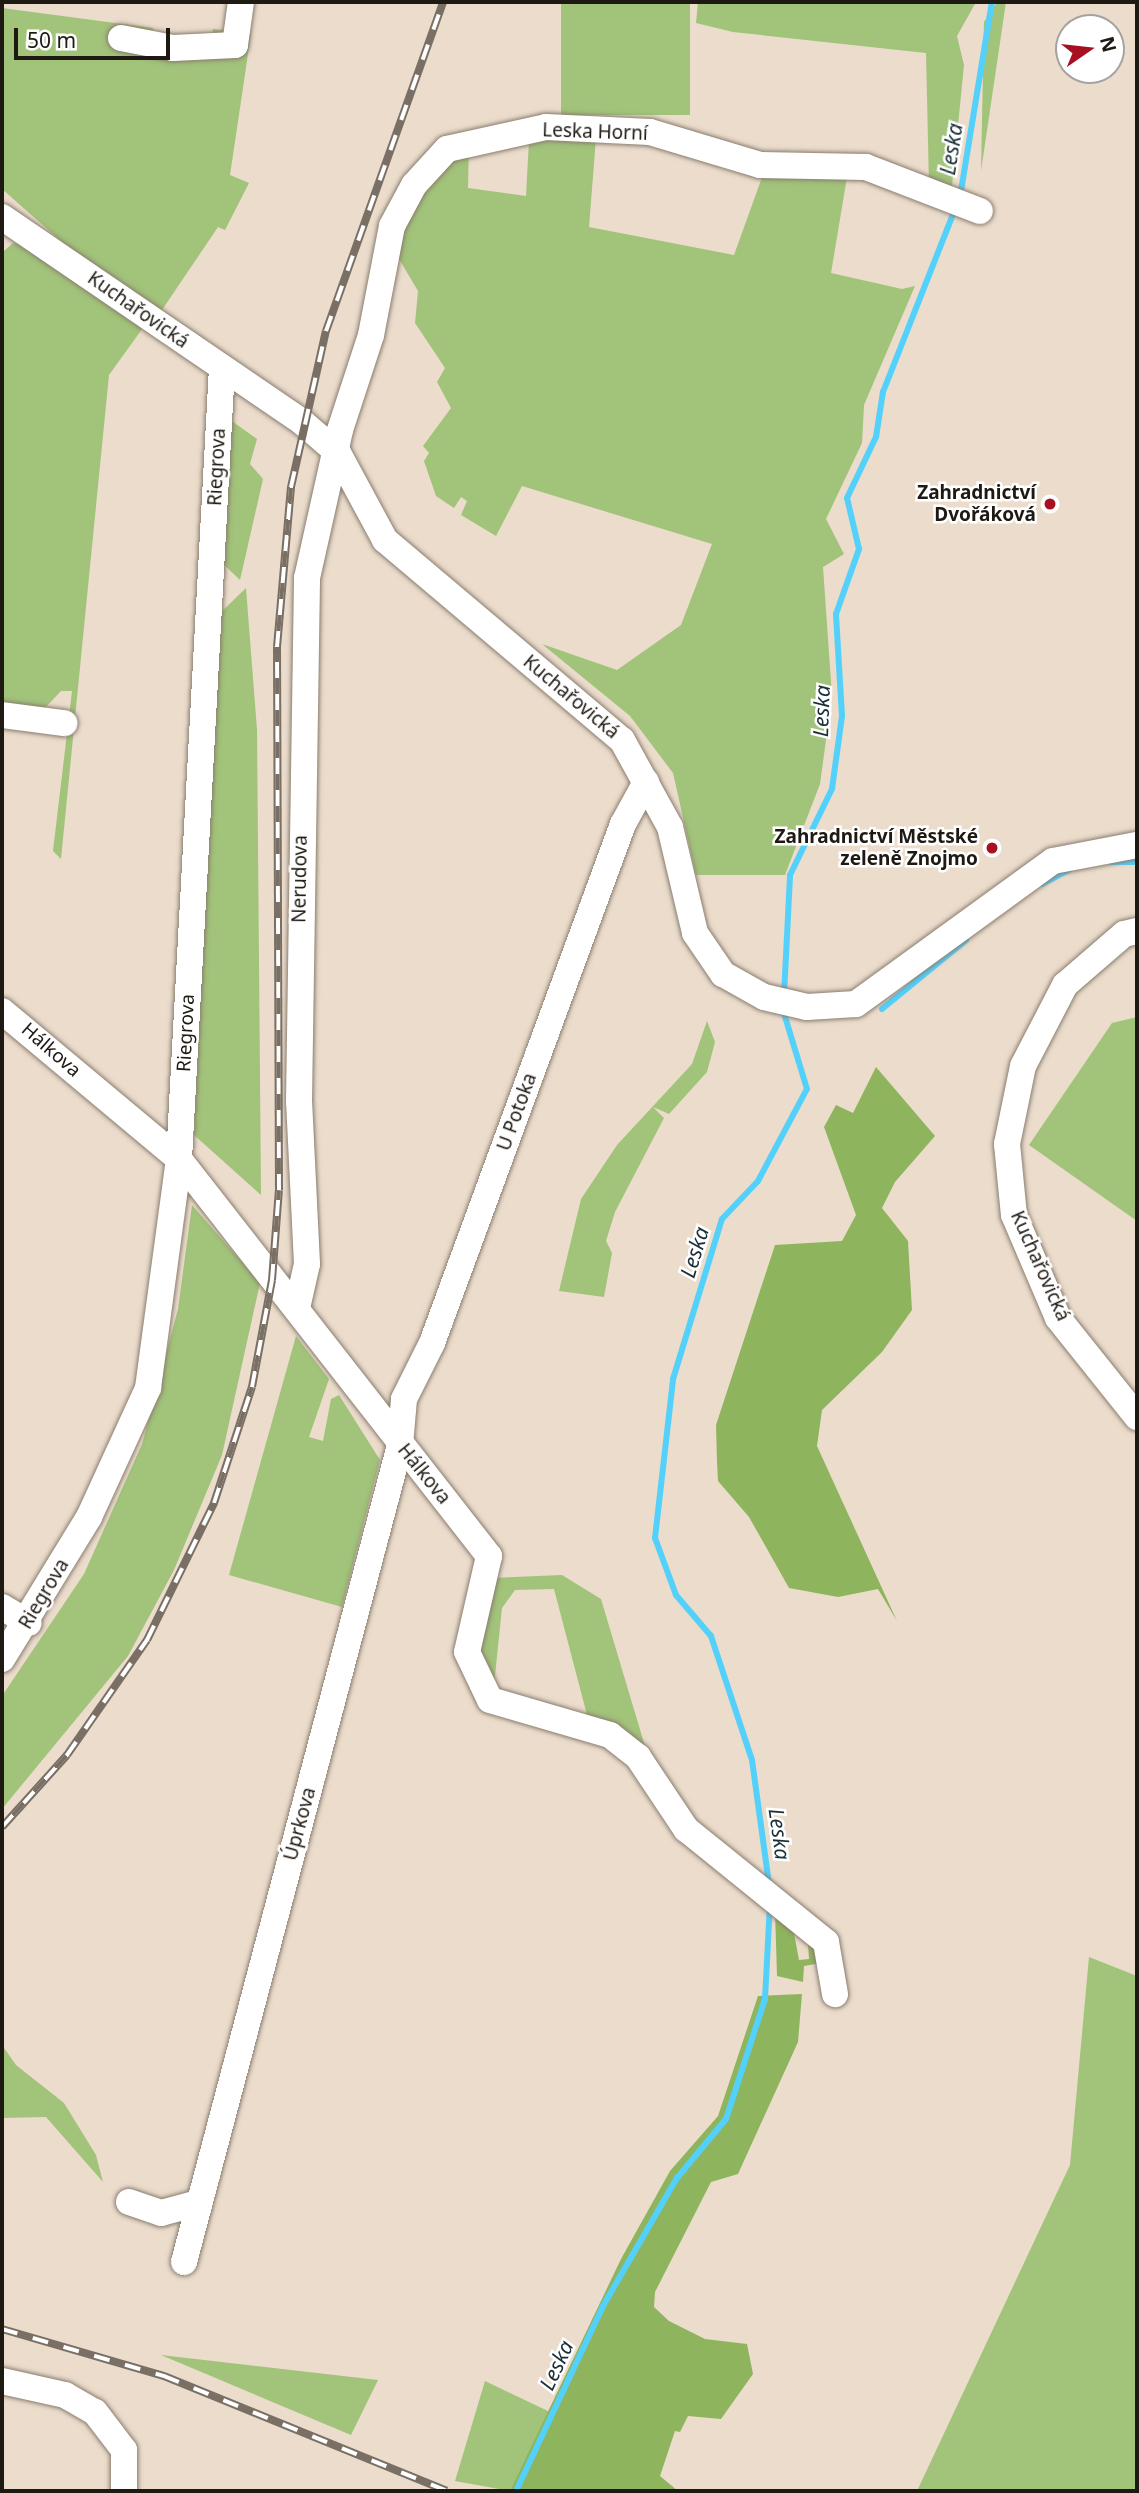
<!DOCTYPE html>
<html>
<head>
<meta charset="utf-8">
<style>
	body { margin:0 }
	#map { position:relative; width:1139px; height:2493px; overflow:hidden; background:#ebdccc; font-family:"Noto Sans",sans-serif }
	div>[style] { position:absolute }
	[style*='--x'] { left:calc(var(--x)*1px); top:calc(var(--y)*1px); width:calc(var(--w)*1px); rotate:calc(var(--a)*1deg) }
	.green>* { inset:0; background:#a1c37a; transform-origin:0 0 }
	.forest>* { inset:0; background:#8eb55d }
	.stream>* { height:6px; margin:-3px; padding:0 3px; transform-origin:3px; border-radius:3px; background:#53d1fb }
	.roads { filter:drop-shadow(0 0 2px #8a7d6e) drop-shadow(0 0 2px #8a7d6e) }
	.minor>* { height:26px; margin:-13px; padding:0 13px; transform-origin:13px; border-radius:13px; background:#fff }
	.rail>* { height:8px; margin-top:-4px; transform-origin:0; background:repeating-linear-gradient(90deg,#fff 0 16px,#796f65 0 32px); box-sizing:border-box; border-block:2px solid #796f65 }
	.dots>* { width:19px; height:19px; translate:-50% -50%; box-sizing:border-box; border:4px solid #fff; border-radius:50% }
	span { translate:-50% -50%; white-space:nowrap; text-align:center; line-height:1.15; -webkit-text-stroke:5px #fff; paint-order:stroke }
	.street-label { font-size:19px; color:#1e1913 }
	.poi-label { font-size:19px; color:#1e1913; font-weight:700 }
	.right { translate:-100% -50%; text-align:right }
	.water-label { font-size:21px; color:#1a2f37; font-style:italic }
	.frame { position:absolute; inset:0; border:4px solid #1e1913; pointer-events:none }
	.north { position:absolute; left:1055px; top:14px; width:70px; height:70px; box-sizing:border-box; background:#fff; border:2px solid #a5a3a1; border-radius:50%; rotate:76deg; font-size:19px; font-weight:700; line-height:28px; text-align:center; color:#1e1913 }
	.north::after { content:''; display:block; margin:auto; width:24px; height:32px; background:#a71020; clip-path:polygon(50% 0,100% 100%,50% 72%,0 100%) }
	.scale { position:absolute; left:14px; top:28px; width:156px; height:32px; box-sizing:border-box; border:4px solid #1e1913; border-top:0; padding-left:9px; font-size:21px; line-height:24px; white-space:nowrap; color:#1e1913; -webkit-text-stroke:5px #fff; paint-order:stroke }
</style>
</head>
<body>
<div id="map">
	<div class="green">
		<i style="left:561px;top:2px;width:129px;height:113px"></i>
		<i style="clip-path:polygon(698px 2px,976px 2px,957px 36px,964px 65px,951px 196px,929px 186px,926px 53px,733px 32px,696px 23px)"></i>
		<i style="clip-path:polygon(997px 2px,1006px 2px,981px 171px,984px 22px)"></i>
		<i style="clip-path:polygon(2px 8px,153px 28px,153px 36px,211px 43px,213px 29px,251px 34px,230px 175px,249px 183px,225px 230px,218px 227px,162px 310px,63px 243px,2px 189px)"></i>
		<i style="clip-path:polygon(596px 138px,589px 227px,734px 255px,765px 169px,848px 171px,831px 273px,902px 289px,915px 286px,864px 405px,862px 443px,826px 519px,844px 554px,823px 567px,832px 696px,820px 784px,785px 875px,696px 875px,673px 773px,630px 716px,542px 644px,617px 670px,681px 625px,712px 544px,522px 486px,496px 536px,461px 515px,467px 501px,461px 497px,454px 508px,436px 496px,424px 461px,429px 453px,423px 446px,451px 408px,437px 382px,445px 368px,415px 323px,418px 291px,396px 254px,415px 183px,469px 142px,468px 188px,526px 196px,529px 140px)"></i>
		<i style="clip-path:polygon(13px 243px,27px 245px,145px 325px,109px 375px,61px 859px,53px 851px,72px 691px,61px 691px,43px 710px,2px 708px,2px 253px)"></i>
		<i style="clip-path:polygon(226px 417px,257px 439px,250px 464px,263px 479px,240px 580px,218px 559px)"></i>
		<i style="clip-path:polygon(246px 588px,257px 730px,261px 1195px,194px 1135px,215px 618px)"></i>
		<i style="clip-path:polygon(1137px 1017px,1137px 1221px,1029px 1145px,1112px 1023px)"></i>
		<i style="clip-path:polygon(707px 1021px,715px 1042px,707px 1072px,669px 1114px,653px 1107px,664px 1118px,615px 1212px,606px 1241px,612px 1253px,604px 1297px,559px 1291px,581px 1199px,617px 1145px,692px 1064px)"></i>
		<i style="clip-path:polygon(192px 1205px,260px 1283px,222px 1455px,174px 1570px,128px 1656px,2px 1809px,2px 1696px,84px 1574px,142px 1444px,178px 1309px)"></i>
		<i style="clip-path:polygon(296px 1336px,329px 1379px,309px 1437px,323px 1441px,331px 1399px,339px 1395px,380px 1460px,342px 1607px,229px 1575px)"></i>
		<i style="clip-path:polygon(562px 1575px,601px 1599px,647px 1753px,587px 1715px,554px 1589px,515px 1590px,502px 1608px,494px 1685px,474px 1660px,492px 1578px)"></i>
		<i style="clip-path:polygon(1089px 1957px,1137px 1976px,1137px 2491px,917px 2491px,1070px 2165px)"></i>
		<i style="clip-path:polygon(2px 2045px,16px 2065px,64px 2103px,96px 2155px,103px 2182px,46px 2117px,2px 2118px)"></i>
		<i style="clip-path:polygon(161px 2355px,378px 2380px,351px 2435px)"></i>
		<i style="clip-path:polygon(485px 2381px,550px 2412px,510px 2491px,455px 2481px)"></i>
	</div>
	<div class="forest">
		<i style="clip-path:polygon(876px 1067px,935px 1136px,895px 1182px,882px 1208px,908px 1241px,912px 1310px,882px 1352px,822px 1410px,817px 1446px,897px 1621px,878px 1589px,838px 1597px,789px 1588px,749px 1517px,718px 1481px,717px 1462px,716px 1425px,775px 1245px,842px 1241px,856px 1215px,824px 1127px,836px 1105px,853px 1113px)"></i>
		<i style="clip-path:polygon(775px 1910px,793px 1928px,799px 1960px,809px 1959px,808px 1944px,827px 1962px,804px 1966px,803px 1982px,777px 1976px)"></i>
		<i style="clip-path:polygon(802px 1994px,798px 2042px,738px 2174px,711px 2182px,655px 2292px,654px 2307px,669px 2321px,705px 2339px,747px 2344px,753px 2374px,721px 2419px,688px 2416px,680px 2432px,675px 2431px,660px 2476px,678px 2491px,510px 2491px,621px 2259px,670px 2171px,718px 2116px,758px 1996px)"></i>
	</div>
	<div class="stream">
		<i style="--x:960;--y:197;--w:198;--a:-80.7"></i>
		<i style="--x:1111;--y:862;--w:26;--a:0"></i>
		<i style="--x:1042;--y:884;--w:32;--a:-28"></i>
		<i style="--x:784;--y:995;--w:120;--a:-87.1"></i>
		<i style="--x:790;--y:875;--w:96;--a:-64"></i>
		<i style="--x:832;--y:789;--w:74;--a:-82.2"></i>
		<i style="--x:842;--y:716;--w:102;--a:-93.4"></i>
		<i style="--x:836;--y:614;--w:69;--a:-70.5"></i>
		<i style="--x:859;--y:549;--w:52;--a:-103.2"></i>
		<i style="--x:847;--y:498;--w:68;--a:-64.6"></i>
		<i style="--x:876;--y:437;--w:46;--a:-81.2"></i>
		<i style="--x:883;--y:392;--w:199;--a:-68.5"></i>
		<i style="--x:882;--y:1009;--w:109;--a:-39.4"></i>
		<i style="--x:769;--y:1884;--w:125;--a:-97.8"></i>
		<i style="--x:752;--y:1760;--w:131;--a:-108.3"></i>
		<i style="--x:711;--y:1636;--w:54;--a:-130.5"></i>
		<i style="--x:676;--y:1595;--w:61;--a:-110.2"></i>
		<i style="--x:655;--y:1538;--w:160;--a:-83.5"></i>
		<i style="--x:673;--y:1379;--w:167;--a:-73"></i>
		<i style="--x:722;--y:1219;--w:52;--a:-46.5"></i>
		<i style="--x:758;--y:1181;--w:104;--a:-62"></i>
		<i style="--x:807;--y:1089;--w:83;--a:-106.9"></i>
		<i style="--x:516;--y:2491;--w:204;--a:-64.8"></i>
		<i style="--x:603;--y:2306;--w:148;--a:-60"></i>
		<i style="--x:677;--y:2178;--w:77;--a:-50.3"></i>
		<i style="--x:726;--y:2119;--w:126;--a:-72"></i>
		<i style="--x:765;--y:1999;--w:94;--a:-87"></i>
	</div>
	<div class="roads">
		<div class="minor">
			<i style="--x:121;--y:38;--w:53;--a:10.9"></i>
			<i style="--x:173;--y:48;--w:62;--a:-2.8"></i>
			<i style="--x:235;--y:45;--w:43;--a:-82.1"></i>
			<i style="--x:2;--y:217;--w:363;--a:34.3"></i>
			<i style="--x:302;--y:422;--w:48;--a:40.7"></i>
			<i style="--x:338;--y:453;--w:99;--a:61.6"></i>
			<i style="--x:385;--y:540;--w:310;--a:40.2"></i>
			<i style="--x:622;--y:740;--w:99;--a:61.1"></i>
			<i style="--x:670;--y:827;--w:109;--a:76.7"></i>
			<i style="--x:695;--y:933;--w:50;--a:55.7"></i>
			<i style="--x:723;--y:974;--w:47;--a:29.3"></i>
			<i style="--x:764;--y:997;--w:44;--a:13.1"></i>
			<i style="--x:807;--y:1007;--w:49;--a:-3.5"></i>
			<i style="--x:856;--y:1004;--w:243;--a:-36"></i>
			<i style="--x:1053;--y:861;--w:86;--a:-10.8"></i>
			<i style="--x:2;--y:715;--w:63;--a:7.4"></i>
			<i style="--x:1137;--y:931;--w:13;--a:167"></i>
			<i style="--x:1124;--y:934;--w:78;--a:139.2"></i>
			<i style="--x:1065;--y:985;--w:91;--a:117.4"></i>
			<i style="--x:1023;--y:1066;--w:80;--a:101.6"></i>
			<i style="--x:1007;--y:1144;--w:71;--a:84.4"></i>
			<i style="--x:1014;--y:1215;--w:112;--a:66.9"></i>
			<i style="--x:1058;--y:1318;--w:127;--a:51.4"></i>
			<i style="--x:2;--y:1011;--w:231;--a:39.9"></i>
			<i style="--x:179;--y:1159;--w:504;--a:52.02"></i>
			<i style="--x:489;--y:1556;--w:98;--a:102.9"></i>
			<i style="--x:467;--y:1652;--w:53;--a:64.4"></i>
			<i style="--x:490;--y:1700;--w:125;--a:16.3"></i>
			<i style="--x:610;--y:1735;--w:36;--a:38"></i>
			<i style="--x:638;--y:1757;--w:87;--a:56.3"></i>
			<i style="--x:686;--y:1829;--w:180;--a:38.9"></i>
			<i style="--x:826;--y:1942;--w:53;--a:80.2"></i>
			<i style="--x:297;--y:1308;--w:45;--a:-77.2"></i>
			<i style="--x:307;--y:1264;--w:163;--a:-92.8"></i>
			<i style="--x:299;--y:1101;--w:523;--a:-89.12"></i>
			<i style="--x:307;--y:578;--w:152;--a:-77.4"></i>
			<i style="--x:340;--y:430;--w:100;--a:-71.9"></i>
			<i style="--x:371;--y:335;--w:111;--a:-79.1"></i>
			<i style="--x:392;--y:226;--w:47;--a:-61.8"></i>
			<i style="--x:414;--y:185;--w:49;--a:-47.5"></i>
			<i style="--x:447;--y:149;--w:101;--a:-12.5"></i>
			<i style="--x:546;--y:127;--w:104;--a:2.8"></i>
			<i style="--x:650;--y:132;--w:115;--a:16.7"></i>
			<i style="--x:760;--y:165;--w:106;--a:1.1"></i>
			<i style="--x:866;--y:167;--w:122;--a:21.1"></i>
			<i style="--x:2;--y:1607;--w:31;--a:31"></i>
			<i style="--x:2;--y:1659;--w:167;--a:-58.5"></i>
			<i style="--x:89;--y:1517;--w:142;--a:-65.4"></i>
			<i style="--x:148;--y:1388;--w:231;--a:-82.3"></i>
			<i style="--x:179;--y:1159;--w:792;--a:-86.89"></i>
			<i style="--x:129;--y:2202;--w:34;--a:19"></i>
			<i style="--x:161;--y:2213;--w:39;--a:-15"></i>
			<i style="--x:184;--y:2262;--w:845;--a:-75.19"></i>
			<i style="--x:400;--y:1445;--w:46;--a:-85"></i>
			<i style="--x:404;--y:1399;--w:63;--a:-63.4"></i>
			<i style="--x:432;--y:1343;--w:553;--a:-69.8"></i>
			<i style="--x:623;--y:824;--w:48;--a:-61.3"></i>
			<i style="--x:2;--y:2381;--w:65;--a:12.5"></i>
			<i style="--x:65;--y:2395;--w:34;--a:30"></i>
			<i style="--x:95;--y:2412;--w:48;--a:52.7"></i>
			<i style="--x:124;--y:2450;--w:41;--a:90"></i>
		</div>
	</div>
	<div class="rail">
		<i style="--x:2;--y:1827;--w:97;--a:-47.9"></i>
		<i style="--x:67;--y:1755;--w:140;--a:-55.2"></i>
		<i style="--x:147;--y:1640;--w:153;--a:-63.9"></i>
		<i style="--x:214;--y:1503;--w:122;--a:-71.9"></i>
		<i style="--x:252;--y:1387;--w:109;--a:-79.4"></i>
		<i style="--x:272;--y:1280;--w:90;--a:-85.6"></i>
		<i style="--x:279;--y:1190;--w:543;--a:-90.21"></i>
		<i style="--x:277;--y:647;--w:161;--a:-85"></i>
		<i style="--x:291;--y:487;--w:160;--a:-77.4"></i>
		<i style="--x:326;--y:331;--w:349;--a:-70.4"></i>
		<i style="--x:2;--y:2329;--w:169;--a:16.2"></i>
		<i style="--x:164;--y:2376;--w:305;--a:22.1"></i>
	</div>
	<div class="dots">
		<i style="left:1050px;top:504px;background:#a71020"></i>
		<i style="left:992px;top:848px;background:#a71020"></i>
	</div>
	<div class="street-label">
		<span style="left:595px;top:132px;rotate:2deg">Leska Horní</span>
		<span style="left:138px;top:310px;rotate:35deg">Kuchařovická</span>
		<span style="left:217px;top:467px;rotate:-87deg">Riegrova</span>
		<span style="left:571px;top:697px;rotate:40deg">Kuchařovická</span>
		<span style="left:300px;top:879px;rotate:-89deg">Nerudova</span>
		<span style="left:186px;top:1033px;rotate:-87deg">Riegrova</span>
		<span style="left:51px;top:1050px;rotate:41deg">Hálkova</span>
		<span style="left:517px;top:1112px;rotate:-70deg">U Potoka</span>
		<span style="left:1040px;top:1266px;rotate:66deg">Kuchařovická</span>
		<span style="left:424px;top:1474px;rotate:51deg">Hálkova</span>
		<span style="left:44px;top:1594px;rotate:-59deg">Riegrova</span>
		<span style="left:300px;top:1824px;rotate:-75deg">Úprkova</span>
	</div>
	<div class="poi-label">
		<span class="right" style="left:1036px;top:504px">Zahradnictví<br>Dvořáková</span>
		<span class="right" style="left:978px;top:848px">Zahradnictví Městské<br>zeleně Znojmo</span>
	</div>
	<div class="water-label">
		<span style="left:951px;top:149px;rotate:-81deg">Leska</span>
		<span style="left:821px;top:711px;rotate:-88deg">Leska</span>
		<span style="left:694px;top:1252px;rotate:-73deg">Leska</span>
		<span style="left:780px;top:1834px;rotate:82deg">Leska</span>
		<span style="left:556px;top:2365px;rotate:-65deg">Leska</span>
	</div>
	<div class="frame"></div>
	<div class="north">N</div>
	<div class="scale">50 m</div>
</div>
</body>
</html>
